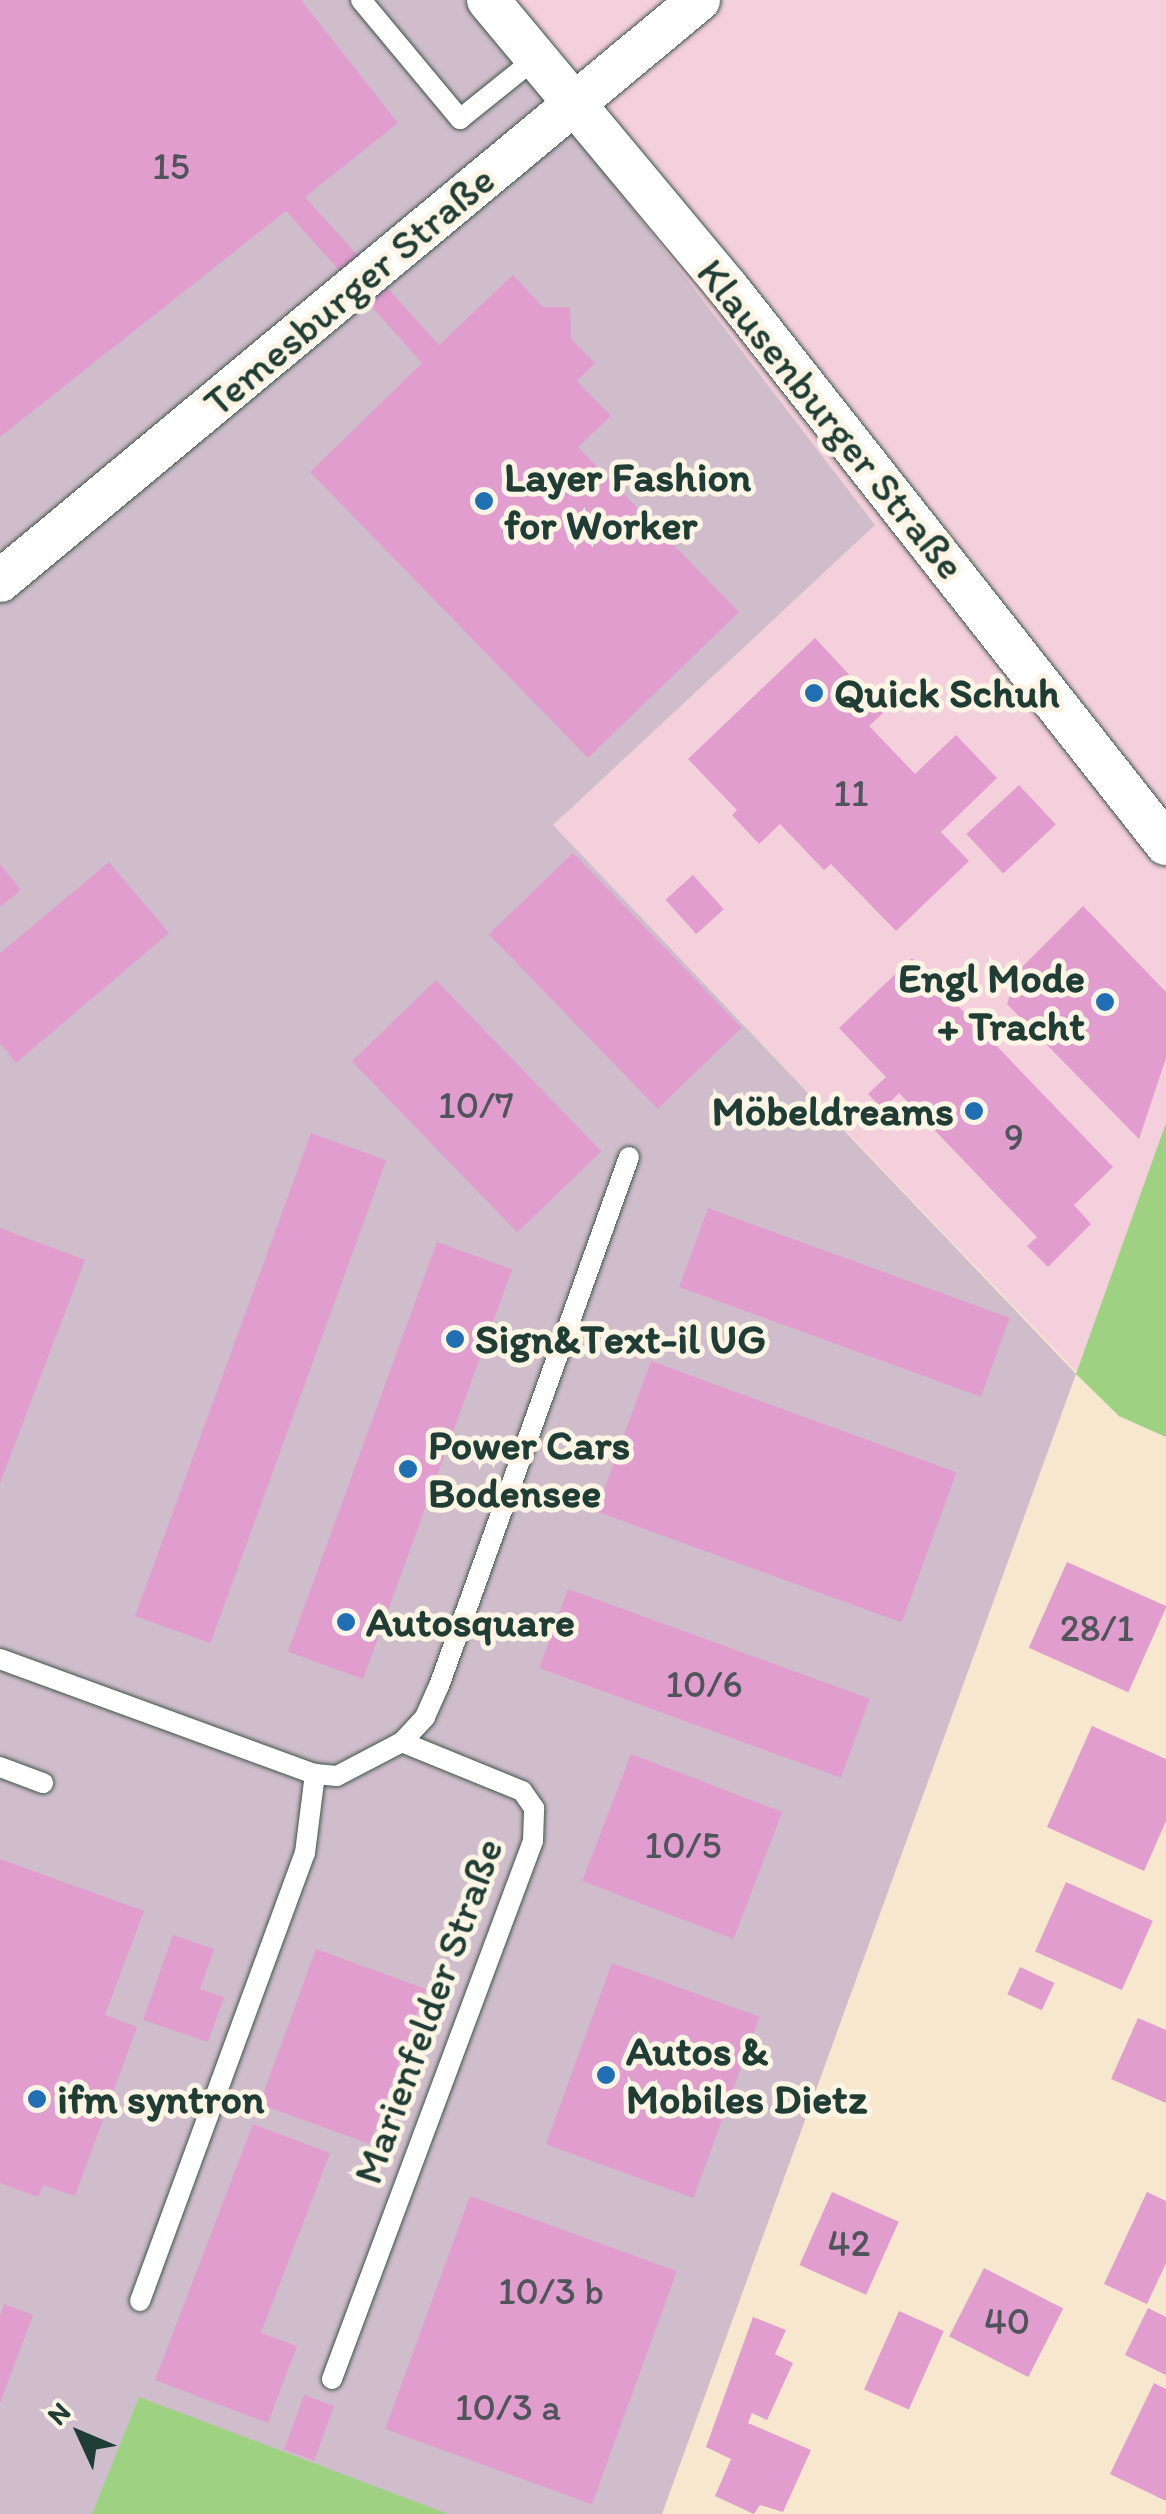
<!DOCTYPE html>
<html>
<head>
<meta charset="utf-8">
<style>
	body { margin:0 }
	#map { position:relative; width:1166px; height:2514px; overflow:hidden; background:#f7e7ce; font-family:Itim,sans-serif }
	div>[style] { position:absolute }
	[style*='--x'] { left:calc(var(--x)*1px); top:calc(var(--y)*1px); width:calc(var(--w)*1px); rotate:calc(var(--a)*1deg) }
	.built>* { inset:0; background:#f4cfdc }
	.industrial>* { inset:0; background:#d0bdcc }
	.green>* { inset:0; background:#9ed282 }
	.building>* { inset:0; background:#e09dce; transform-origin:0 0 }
	.roads { filter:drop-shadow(0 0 2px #3f564b) drop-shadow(0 0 2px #3f564b) }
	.lane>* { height:20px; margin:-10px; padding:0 10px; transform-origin:10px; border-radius:10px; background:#fff }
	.street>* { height:42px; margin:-21px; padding:0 21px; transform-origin:21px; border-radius:21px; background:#fff }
	.dots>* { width:28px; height:28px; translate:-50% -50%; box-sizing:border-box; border:5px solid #fcf5e5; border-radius:50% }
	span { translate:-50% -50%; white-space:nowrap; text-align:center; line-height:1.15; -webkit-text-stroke:10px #fcf5e5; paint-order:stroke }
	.number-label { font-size:38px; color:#4f555a }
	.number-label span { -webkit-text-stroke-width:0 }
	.street-label { font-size:42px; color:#1f3d34 }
	.poi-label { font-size:42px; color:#1f3d34; font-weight:700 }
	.left { translate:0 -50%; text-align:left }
	.right { translate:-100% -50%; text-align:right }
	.north { position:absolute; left:30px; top:2384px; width:100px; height:100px; -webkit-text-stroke:8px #fcf5e5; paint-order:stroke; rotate:314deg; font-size:28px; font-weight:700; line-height:40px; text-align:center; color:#1f3d34 }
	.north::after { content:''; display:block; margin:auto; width:35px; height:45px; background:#1f3d34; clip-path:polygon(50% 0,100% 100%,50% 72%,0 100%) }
</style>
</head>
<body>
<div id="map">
	<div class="built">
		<i style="clip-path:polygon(464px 0,1166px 0,1166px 1437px,1119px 1416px,552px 825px,573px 805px)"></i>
	</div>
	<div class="industrial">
		<i style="clip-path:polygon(0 0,464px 0,577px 136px,875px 525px,553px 825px,1076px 1374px,662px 2514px,0 2514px)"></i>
	</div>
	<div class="green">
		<i style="clip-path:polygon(1166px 1123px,1166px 1437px,1119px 1416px,1076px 1374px)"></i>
		<i style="clip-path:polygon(139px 2397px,448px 2514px,92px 2514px)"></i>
	</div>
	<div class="building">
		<i style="clip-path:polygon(0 0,301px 0,398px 123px,305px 197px,439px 345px,513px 275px,543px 307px,570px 307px,571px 339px,595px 363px,577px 381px,611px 416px,578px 447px,739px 612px,588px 758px,310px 472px,422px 363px,286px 211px,0 437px)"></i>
		<i style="clip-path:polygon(815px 638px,884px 712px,869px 726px,915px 774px,956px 735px,997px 778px,941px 832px,969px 861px,896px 931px,831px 864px,824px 870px,780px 824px,759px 844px,732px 815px,737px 810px,688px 759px)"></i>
		<i style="left:1019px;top:785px;width:54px;height:72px;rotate:47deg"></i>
		<i style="left:573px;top:853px;width:243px;height:117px;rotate:46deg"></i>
		<i style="clip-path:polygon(109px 862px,169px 933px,16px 1063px,0 1043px,0 953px)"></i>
		<i style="clip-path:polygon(0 864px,21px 890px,0 907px)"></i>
		<i style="left:693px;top:875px;width:46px;height:37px;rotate:48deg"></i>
		<i style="clip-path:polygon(1083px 906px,1166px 992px,1166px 1058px,1139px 1139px,1007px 1004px,1018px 971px)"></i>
		<i style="clip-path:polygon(912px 958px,1113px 1167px,1074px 1205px,1091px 1224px,1048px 1267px,1027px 1246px,1037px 1237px,899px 1093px,883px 1109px,868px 1094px,886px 1077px,839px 1028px)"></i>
		<i style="left:436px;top:980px;width:238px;height:117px;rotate:46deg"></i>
		<i style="left:311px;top:1133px;width:80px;height:514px;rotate:20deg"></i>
		<i style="left:708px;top:1208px;width:321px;height:84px;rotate:20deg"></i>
		<i style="clip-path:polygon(0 1228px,85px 1260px,0 1483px)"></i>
		<i style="left:437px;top:1242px;width:80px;height:436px;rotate:20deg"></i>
		<i style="left:651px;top:1361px;width:325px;height:160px;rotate:20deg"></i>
		<i style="left:1067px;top:1562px;width:109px;height:94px;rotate:24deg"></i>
		<i style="left:568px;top:1589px;width:321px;height:84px;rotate:20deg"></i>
		<i style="clip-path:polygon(1092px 1726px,1166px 1759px,1166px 1821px,1144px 1871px,1047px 1827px)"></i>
		<i style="left:631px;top:1754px;width:162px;height:136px;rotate:21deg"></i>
		<i style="clip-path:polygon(0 1859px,144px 1911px,105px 2015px,137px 2027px,75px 2196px,43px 2185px,38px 2197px,0 2183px)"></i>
		<i style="left:1066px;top:1882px;width:95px;height:76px;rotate:24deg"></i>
		<i style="clip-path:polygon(173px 1935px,214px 1949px,200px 1989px,224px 1997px,208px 2042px,143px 2020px)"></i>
		<i style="left:316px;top:1949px;width:117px;height:165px;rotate:20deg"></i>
		<i style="left:612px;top:1963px;width:157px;height:193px;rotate:20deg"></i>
		<i style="left:1020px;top:1967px;width:38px;height:30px;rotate:25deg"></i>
		<i style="clip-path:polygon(1138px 2018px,1166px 2030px,1166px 2103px,1111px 2079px)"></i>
		<i style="clip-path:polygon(253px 2124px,330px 2153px,261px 2333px,297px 2346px,268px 2423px,155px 2380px)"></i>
		<i style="left:832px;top:2192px;width:73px;height:80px;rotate:24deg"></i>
		<i style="clip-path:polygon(1147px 2192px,1166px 2201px,1166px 2263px,1147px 2304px,1104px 2284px)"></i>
		<i style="left:470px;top:2196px;width:220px;height:248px;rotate:20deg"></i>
		<i style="left:984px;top:2268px;width:89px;height:77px;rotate:27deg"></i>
		<i style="clip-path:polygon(4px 2304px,33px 2315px,0 2403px,0 2316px)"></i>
		<i style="clip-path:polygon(1148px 2308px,1166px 2317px,1166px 2375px,1125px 2355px)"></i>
		<i style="left:899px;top:2311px;width:49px;height:86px;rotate:24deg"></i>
		<i style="clip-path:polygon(753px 2317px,786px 2330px,775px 2354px,793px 2363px,767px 2420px,752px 2413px,748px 2423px,811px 2450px,783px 2512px,760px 2505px,754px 2514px,715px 2496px,731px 2459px,706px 2447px)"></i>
		<i style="clip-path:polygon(1154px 2383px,1166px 2389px,1166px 2501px,1110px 2474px)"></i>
		<i style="left:304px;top:2395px;width:32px;height:58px;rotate:20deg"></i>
	</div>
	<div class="roads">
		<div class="lane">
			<i style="--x:361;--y:0;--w:155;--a:50.2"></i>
			<i style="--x:460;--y:119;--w:97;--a:-38.8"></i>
			<i style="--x:0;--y:1659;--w:335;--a:20.1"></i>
			<i style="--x:315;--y:1774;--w:22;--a:5"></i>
			<i style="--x:337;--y:1776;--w:73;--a:-27.6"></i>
			<i style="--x:402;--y:1742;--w:34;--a:-47"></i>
			<i style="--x:425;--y:1717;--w:34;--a:-66"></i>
			<i style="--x:439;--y:1686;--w:562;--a:-70.24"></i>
			<i style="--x:0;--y:1767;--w:46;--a:20.4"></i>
			<i style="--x:140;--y:2301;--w:477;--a:-69.8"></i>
			<i style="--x:305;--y:1853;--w:80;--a:-82.8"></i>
			<i style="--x:332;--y:2379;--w:574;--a:-69.51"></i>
			<i style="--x:533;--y:1841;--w:33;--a:-88"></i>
			<i style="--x:534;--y:1808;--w:21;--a:-125"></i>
			<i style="--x:522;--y:1791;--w:130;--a:-157.8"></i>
		</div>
		<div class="street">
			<i style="--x:488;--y:0;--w:375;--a:50.2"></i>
			<i style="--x:728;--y:288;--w:708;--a:51.77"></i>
			<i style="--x:0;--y:581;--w:909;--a:-39.73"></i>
		</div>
	</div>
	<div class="dots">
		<i style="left:484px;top:501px;background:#1f6fb2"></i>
		<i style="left:814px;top:693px;background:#1f6fb2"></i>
		<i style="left:1105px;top:1002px;background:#1f6fb2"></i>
		<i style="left:974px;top:1111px;background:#1f6fb2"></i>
		<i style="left:455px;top:1339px;background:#1f6fb2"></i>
		<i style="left:408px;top:1469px;background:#1f6fb2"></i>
		<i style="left:346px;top:1622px;background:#1f6fb2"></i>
		<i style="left:606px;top:2075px;background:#1f6fb2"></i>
		<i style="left:37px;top:2099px;background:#1f6fb2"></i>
	</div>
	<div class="number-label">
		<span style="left:171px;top:167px">15</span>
		<span style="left:851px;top:794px">11</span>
		<span style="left:476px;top:1106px">10/7</span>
		<span style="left:1014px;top:1138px">9</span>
		<span style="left:1097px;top:1629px">28/1</span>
		<span style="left:704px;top:1685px">10/6</span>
		<span style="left:683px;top:1846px">10/5</span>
		<span style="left:849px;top:2244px">42</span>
		<span style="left:551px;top:2292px">10/3 b</span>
		<span style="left:1007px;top:2322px">40</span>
		<span style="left:508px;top:2408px">10/3 a</span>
	</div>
	<div class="street-label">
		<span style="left:349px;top:291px;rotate:-40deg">Temesburger Straße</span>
		<span style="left:831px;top:419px;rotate:51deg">Klausenburger Straße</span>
		<span style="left:428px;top:2011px;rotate:-70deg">Marienfelder Straße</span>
	</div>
	<div class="poi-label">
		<span class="left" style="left:504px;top:501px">Layer Fashion<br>for Worker</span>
		<span class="left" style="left:834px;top:693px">Quick Schuh</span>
		<span class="right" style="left:1085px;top:1002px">Engl Mode<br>+ Tracht</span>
		<span class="right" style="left:954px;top:1111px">Möbeldreams</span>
		<span class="left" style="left:475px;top:1339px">Sign&amp;Text-il UG</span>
		<span class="left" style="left:428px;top:1469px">Power Cars<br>Bodensee</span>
		<span class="left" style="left:366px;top:1622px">Autosquare</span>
		<span class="left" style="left:626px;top:2075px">Autos &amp;<br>Mobiles Dietz</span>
		<span class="left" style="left:57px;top:2099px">ifm syntron</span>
	</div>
	<div class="north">N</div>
</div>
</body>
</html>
